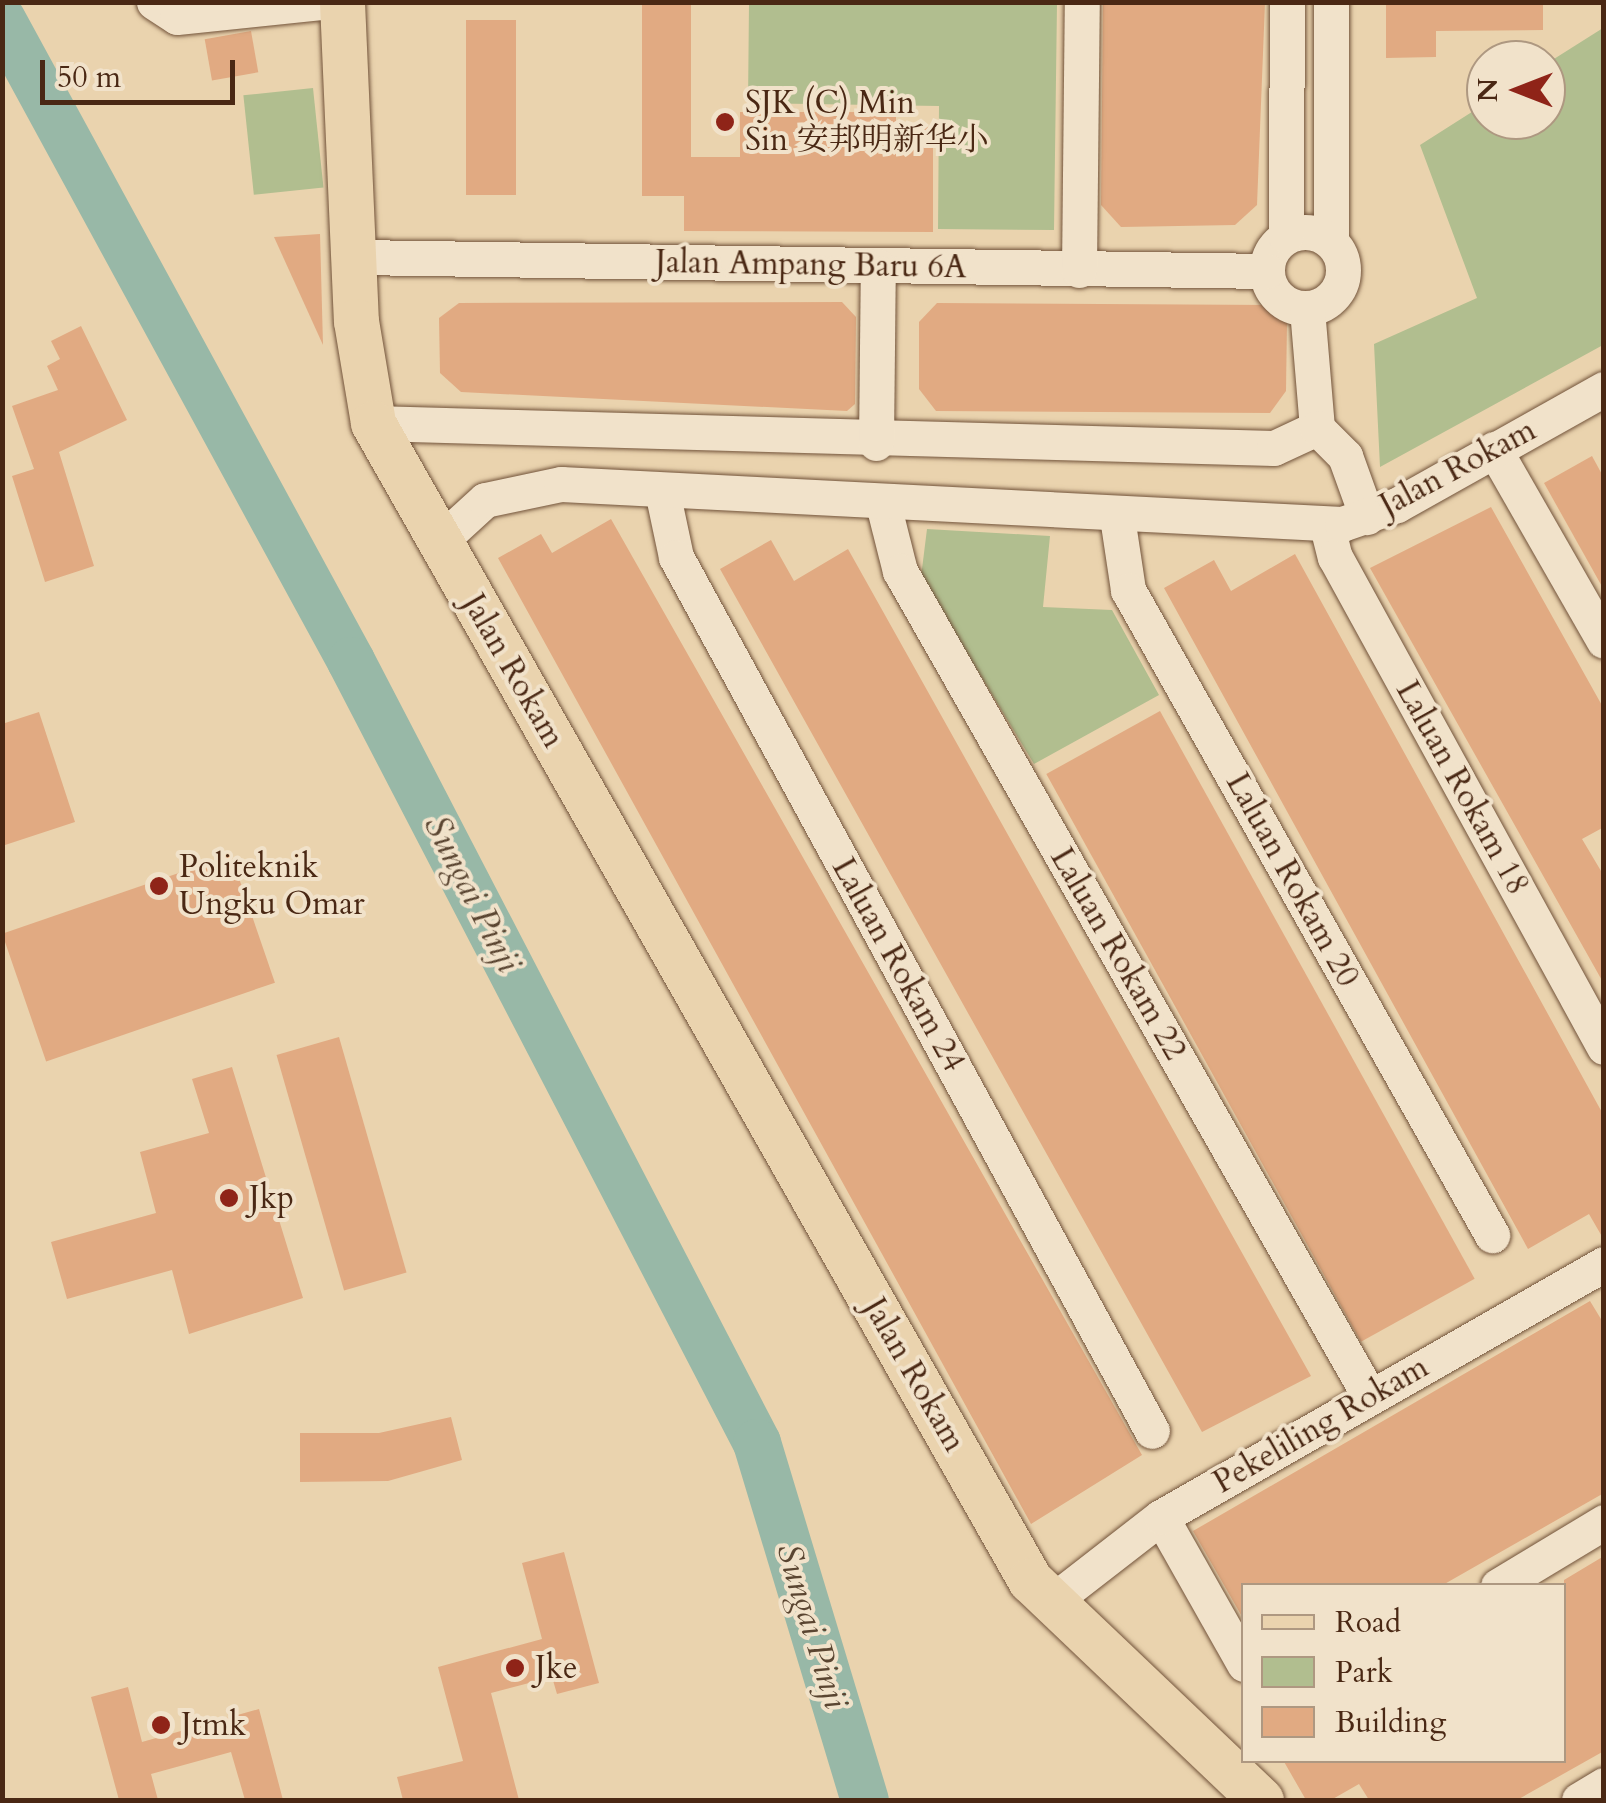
<!DOCTYPE html>
<html>
<head>
<meta charset="utf-8">
<style>
	body { margin:0 }
	#map { position:relative; width:1606px; height:1803px; overflow:hidden; background:#ead3ae; font-family:Cardo,"Noto Serif SC",serif }
	div>[style] { position:absolute }
	[style*='--x'] { left:calc(var(--x)*1px); top:calc(var(--y)*1px); width:calc(var(--w)*1px); rotate:calc(var(--a)*1deg) }
	.green>* { inset:0; background:#b1be8f; transform-origin:0 0 }
	.river>* { height:48px; margin:-24px; padding:0 24px; transform-origin:24px; border-radius:24px; background:#98b8a7 }
	.building>* { inset:0; background:#e1aa82; transform-origin:0 0 }
	.roads { filter:drop-shadow(0 0 2px #72533a) drop-shadow(0 0 2px #72533a) }
	.minor>* { height:35px; margin:-17.5px; padding:0 17.5px; transform-origin:17.5px; border-radius:17.5px; background:#f1e2ca }
	.minor>.ring { margin:-17.5px; padding:0; box-sizing:content-box; background:none; border:35px solid #f1e2ca; border-radius:50% }
	.major>* { height:45px; margin:-22.5px; padding:0 22.5px; transform-origin:22.5px; border-radius:22.5px; background:#ead3ae }
	.dots>* { width:28px; height:28px; translate:-50% -50%; box-sizing:border-box; border:5px solid #f1e2ca; border-radius:50% }
	span { translate:-50% -50%; white-space:nowrap; text-align:center; line-height:1.15; -webkit-text-stroke:8px #f1e2ca; paint-order:stroke }
	.poi-label { font-size:32px; color:#4a2814 }
	.left { translate:0 -50%; text-align:left }
	.street-label { font-size:32px; color:#4a2814 }
	.water-label { font-size:35px; color:#5a4531; font-style:italic }
	.frame { position:absolute; inset:0; border:5px solid #4a2814; pointer-events:none }
	.legend { position:absolute; left:1241px; top:1583px; width:325px; height:180px; box-sizing:border-box; background:#f1e2ca; border:2px solid #ae9881; margin:0; padding:12px 18px; list-style:none; font-size:30px; color:#4a2814 }
	.legend li { display:flex; align-items:center; gap:20px; height:50px }
	.legend b { width:50px; border:2px solid #ae9881 }
	.north { position:absolute; left:1466px; top:40px; width:100px; height:100px; box-sizing:border-box; background:#f1e2ca; border:2px solid #ae9881; border-radius:50%; rotate:270deg; font-size:28px; font-weight:700; line-height:40px; text-align:center; color:#4a2814 }
	.north::after { content:''; display:block; margin:auto; width:35px; height:45px; background:#8f2418; clip-path:polygon(50% 0,100% 100%,50% 72%,0 100%) }
	.scale { position:absolute; left:40px; top:60px; width:195px; height:45px; box-sizing:border-box; border:5px solid #4a2814; border-top:0; padding-left:12px; font-size:30px; line-height:35px; white-space:nowrap; color:#4a2814; -webkit-text-stroke:8px #f1e2ca; paint-order:stroke }
</style>
</head>
<body>
<div id="map">
	<div class="green">
		<i style="clip-path:polygon(749px 3px,1057px 3px,1054px 230px,938px 229px,939px 106px,748px 103px)"></i>
		<i style="clip-path:polygon(1603px 28px,1603px 345px,1380px 467px,1374px 344px,1477px 298px,1420px 145px,1486px 103px,1486px 120px,1546px 120px,1546px 64px)"></i>
		<i style="left:313px;top:88px;width:100px;height:70px;rotate:84deg"></i>
		<i style="clip-path:polygon(927px 529px,1050px 536px,1043px 607px,1112px 610px,1159px 695px,1034px 764px,921px 577px)"></i>
	</div>
	<div class="river">
		<i style="--x:2;--y:20;--w:730;--a:61.43"></i>
		<i style="--x:351;--y:661;--w:881;--a:62.56"></i>
		<i style="--x:757;--y:1443;--w:373;--a:73.2"></i>
	</div>
	<div class="building">
		<i style="clip-path:polygon(642px 2px,691px 2px,691px 157px,740px 157px,740px 112px,896px 112px,896px 127px,933px 127px,933px 232px,684px 231px,684px 196px,642px 196px)"></i>
		<i style="clip-path:polygon(1103px 2px,1265px 2px,1257px 205px,1235px 225px,1121px 227px,1101px 205px)"></i>
		<i style="clip-path:polygon(1386px 2px,1543px 2px,1543px 30px,1436px 31px,1436px 57px,1386px 58px)"></i>
		<i style="left:466px;top:20px;width:50px;height:175px"></i>
		<i style="left:251px;top:31px;width:42px;height:47px;rotate:80deg"></i>
		<i style="clip-path:polygon(320px 234px,323px 345px,274px 237px)"></i>
		<i style="clip-path:polygon(842px 302px,856px 317px,855px 404px,847px 411px,461px 392px,440px 373px,439px 318px,459px 303px)"></i>
		<i style="clip-path:polygon(937px 303px,1271px 305px,1287px 321px,1286px 391px,1270px 413px,936px 411px,919px 389px,919px 322px)"></i>
		<i style="clip-path:polygon(81px 326px,127px 420px,59px 452px,94px 566px,45px 582px,12px 476px,34px 469px,12px 406px,58px 390px,47px 366px,60px 359px,51px 341px)"></i>
		<i style="clip-path:polygon(1592px 456px,1604px 478px,1604px 590px,1544px 483px)"></i>
		<i style="clip-path:polygon(1491px 507px,1604px 709px,1604px 827px,1582px 839px,1604px 876px,1604px 984px,1370px 568px)"></i>
		<i style="clip-path:polygon(611px 519px,1142px 1455px,1031px 1524px,498px 558px,541px 534px,552px 553px)"></i>
		<i style="clip-path:polygon(771px 540px,794px 581px,848px 549px,1311px 1376px,1202px 1432px,720px 569px)"></i>
		<i style="clip-path:polygon(1295px 554px,1604px 1116px,1604px 1240px,1589px 1214px,1528px 1249px,1164px 588px,1214px 560px,1231px 591px)"></i>
		<i style="left:1160px;top:711px;width:649px;height:130px;rotate:61deg"></i>
		<i style="clip-path:polygon(39px 712px,75px 822px,2px 846px,2px 724px)"></i>
		<i style="left:231px;top:855px;width:135px;height:242px;rotate:71deg"></i>
		<i style="left:339px;top:1037px;width:245px;height:65px;rotate:74deg"></i>
		<i style="clip-path:polygon(232px 1067px,303px 1298px,189px 1334px,172px 1270px,67px 1299px,51px 1242px,156px 1213px,140px 1152px,209px 1133px,192px 1079px)"></i>
		<i style="clip-path:polygon(1590px 1301px,1604px 1324px,1604px 1493px,1441px 1586px,1244px 1586px,1244px 1620px,1193px 1531px)"></i>
		<i style="clip-path:polygon(451px 1417px,462px 1460px,388px 1481px,300px 1482px,300px 1433px,379px 1433px)"></i>
		<i style="clip-path:polygon(564px 1552px,599px 1683px,557px 1694px,552px 1677px,491px 1693px,519px 1800px,403px 1800px,397px 1777px,463px 1761px,438px 1667px,542px 1639px,522px 1563px)"></i>
		<i style="clip-path:polygon(1604px 1556px,1604px 1751px,1517px 1800px,1369px 1800px,1359px 1784px,1331px 1800px,1306px 1800px,1283px 1760px,1564px 1760px,1564px 1580px)"></i>
		<i style="clip-path:polygon(128px 1687px,142px 1742px,259px 1709px,283px 1800px,245px 1800px,231px 1752px,151px 1774px,158px 1800px,119px 1800px,91px 1697px)"></i>
	</div>
	<div class="roads">
		<div class="minor">
			<i style="--x:154;--y:2;--w:27;--a:33"></i>
			<i style="--x:177;--y:17;--w:147;--a:-5.9"></i>
			<i style="--x:1331;--y:2;--w:240;--a:90"></i>
			<i class="ring" style="left:1267px;top:232px;width:41px;height:41px"></i>
			<i style="--x:1286;--y:236;--w:234;--a:-89.8"></i>
			<i style="--x:356;--y:257;--w:911;--a:0.88"></i>
			<i style="--x:1079;--y:270;--w:268;--a:-89.4"></i>
			<i style="--x:373;--y:423;--w:901;--a:1.59"></i>
			<i style="--x:1274;--y:448;--w:47;--a:-24.9"></i>
			<i style="--x:1317;--y:428;--w:120;--a:-94.8"></i>
			<i style="--x:1317;--y:428;--w:40;--a:45"></i>
			<i style="--x:1345;--y:456;--w:65;--a:70.2"></i>
			<i style="--x:876;--y:443;--w:177;--a:-89.4"></i>
			<i style="--x:1494;--y:449;--w:221;--a:60.2"></i>
			<i style="--x:662;--y:491;--w:67;--a:78"></i>
			<i style="--x:676;--y:557;--w:995;--a:61.43"></i>
			<i style="--x:883;--y:504;--w:69;--a:75.8"></i>
			<i style="--x:900;--y:571;--w:950;--a:60.36"></i>
			<i style="--x:1117;--y:517;--w:74;--a:81.4"></i>
			<i style="--x:1128;--y:590;--w:741;--a:60.56"></i>
			<i style="--x:1327;--y:526;--w:32;--a:76"></i>
			<i style="--x:1335;--y:557;--w:559;--a:61.23"></i>
			<i style="--x:439;--y:542;--w:62;--a:-42.4"></i>
			<i style="--x:485;--y:500;--w:78;--a:-11.9"></i>
			<i style="--x:561;--y:484;--w:782;--a:2.93"></i>
			<i style="--x:1342;--y:524;--w:58;--a:-19.1"></i>
			<i style="--x:1397;--y:505;--w:237;--a:-29.3"></i>
			<i style="--x:1161;--y:1517;--w:169;--a:60.5"></i>
			<i style="--x:1498;--y:1586;--w:124;--a:-31.1"></i>
			<i style="--x:1050;--y:1603;--w:140;--a:-37.8"></i>
			<i style="--x:1161;--y:1517;--w:510;--a:-29.73"></i>
			<i style="--x:1579;--y:1800;--w:29;--a:-31"></i>
		</div>
		<div class="major">
			<i style="--x:342;--y:2;--w:319;--a:87.5"></i>
			<i style="--x:356;--y:321;--w:103;--a:80.5"></i>
			<i style="--x:373;--y:423;--w:1331;--a:60.41"></i>
			<i style="--x:1030;--y:1580;--w:319;--a:43.6"></i>
		</div>
	</div>
	<div class="dots">
		<i style="left:725px;top:122px;background:#8f2418"></i>
		<i style="left:159px;top:886px;background:#8f2418"></i>
		<i style="left:229px;top:1198px;background:#8f2418"></i>
		<i style="left:515px;top:1668px;background:#8f2418"></i>
		<i style="left:161px;top:1725px;background:#8f2418"></i>
	</div>
	<div class="poi-label">
		<span class="left" style="left:745px;top:122px">SJK (C) Min<br>Sin 安邦明新华小</span>
		<span class="left" style="left:179px;top:886px">Politeknik<br>Ungku Omar</span>
		<span class="left" style="left:249px;top:1198px">Jkp</span>
		<span class="left" style="left:535px;top:1668px">Jke</span>
		<span class="left" style="left:181px;top:1725px">Jtmk</span>
	</div>
	<div class="street-label">
		<span style="left:811px;top:265px;rotate:1deg">Jalan Ampang Baru 6A</span>
		<span style="left:1458px;top:468px;rotate:-28deg">Jalan Rokam</span>
		<span style="left:513px;top:671px;rotate:60deg">Jalan Rokam</span>
		<span style="left:1462px;top:788px;rotate:61deg">Laluan Rokam 18</span>
		<span style="left:1292px;top:880px;rotate:61deg">Laluan Rokam 20</span>
		<span style="left:1118px;top:954px;rotate:60deg">Laluan Rokam 22</span>
		<span style="left:898px;top:965px;rotate:61deg">Laluan Rokam 24</span>
		<span style="left:914px;top:1375px;rotate:60deg">Jalan Rokam</span>
		<span style="left:1321px;top:1425px;rotate:-30deg">Pekeliling Rokam</span>
	</div>
	<div class="water-label">
		<span style="left:472px;top:894px;rotate:63deg">Sungai Pinji</span>
		<span style="left:812px;top:1626px;rotate:73deg">Sungai Pinji</span>
	</div>
	<div class="frame"></div>
	<ul class="legend">
	<li><b style="height:12px;background:#ead3ae"></b>Road</li>
	<li><b style="height:28px;background:#b1be8f"></b>Park</li>
	<li><b style="height:28px;background:#e1aa82"></b>Building</li>
	</ul>
	<div class="north">N</div>
	<div class="scale">50 m</div>
</div>
</body>
</html>
